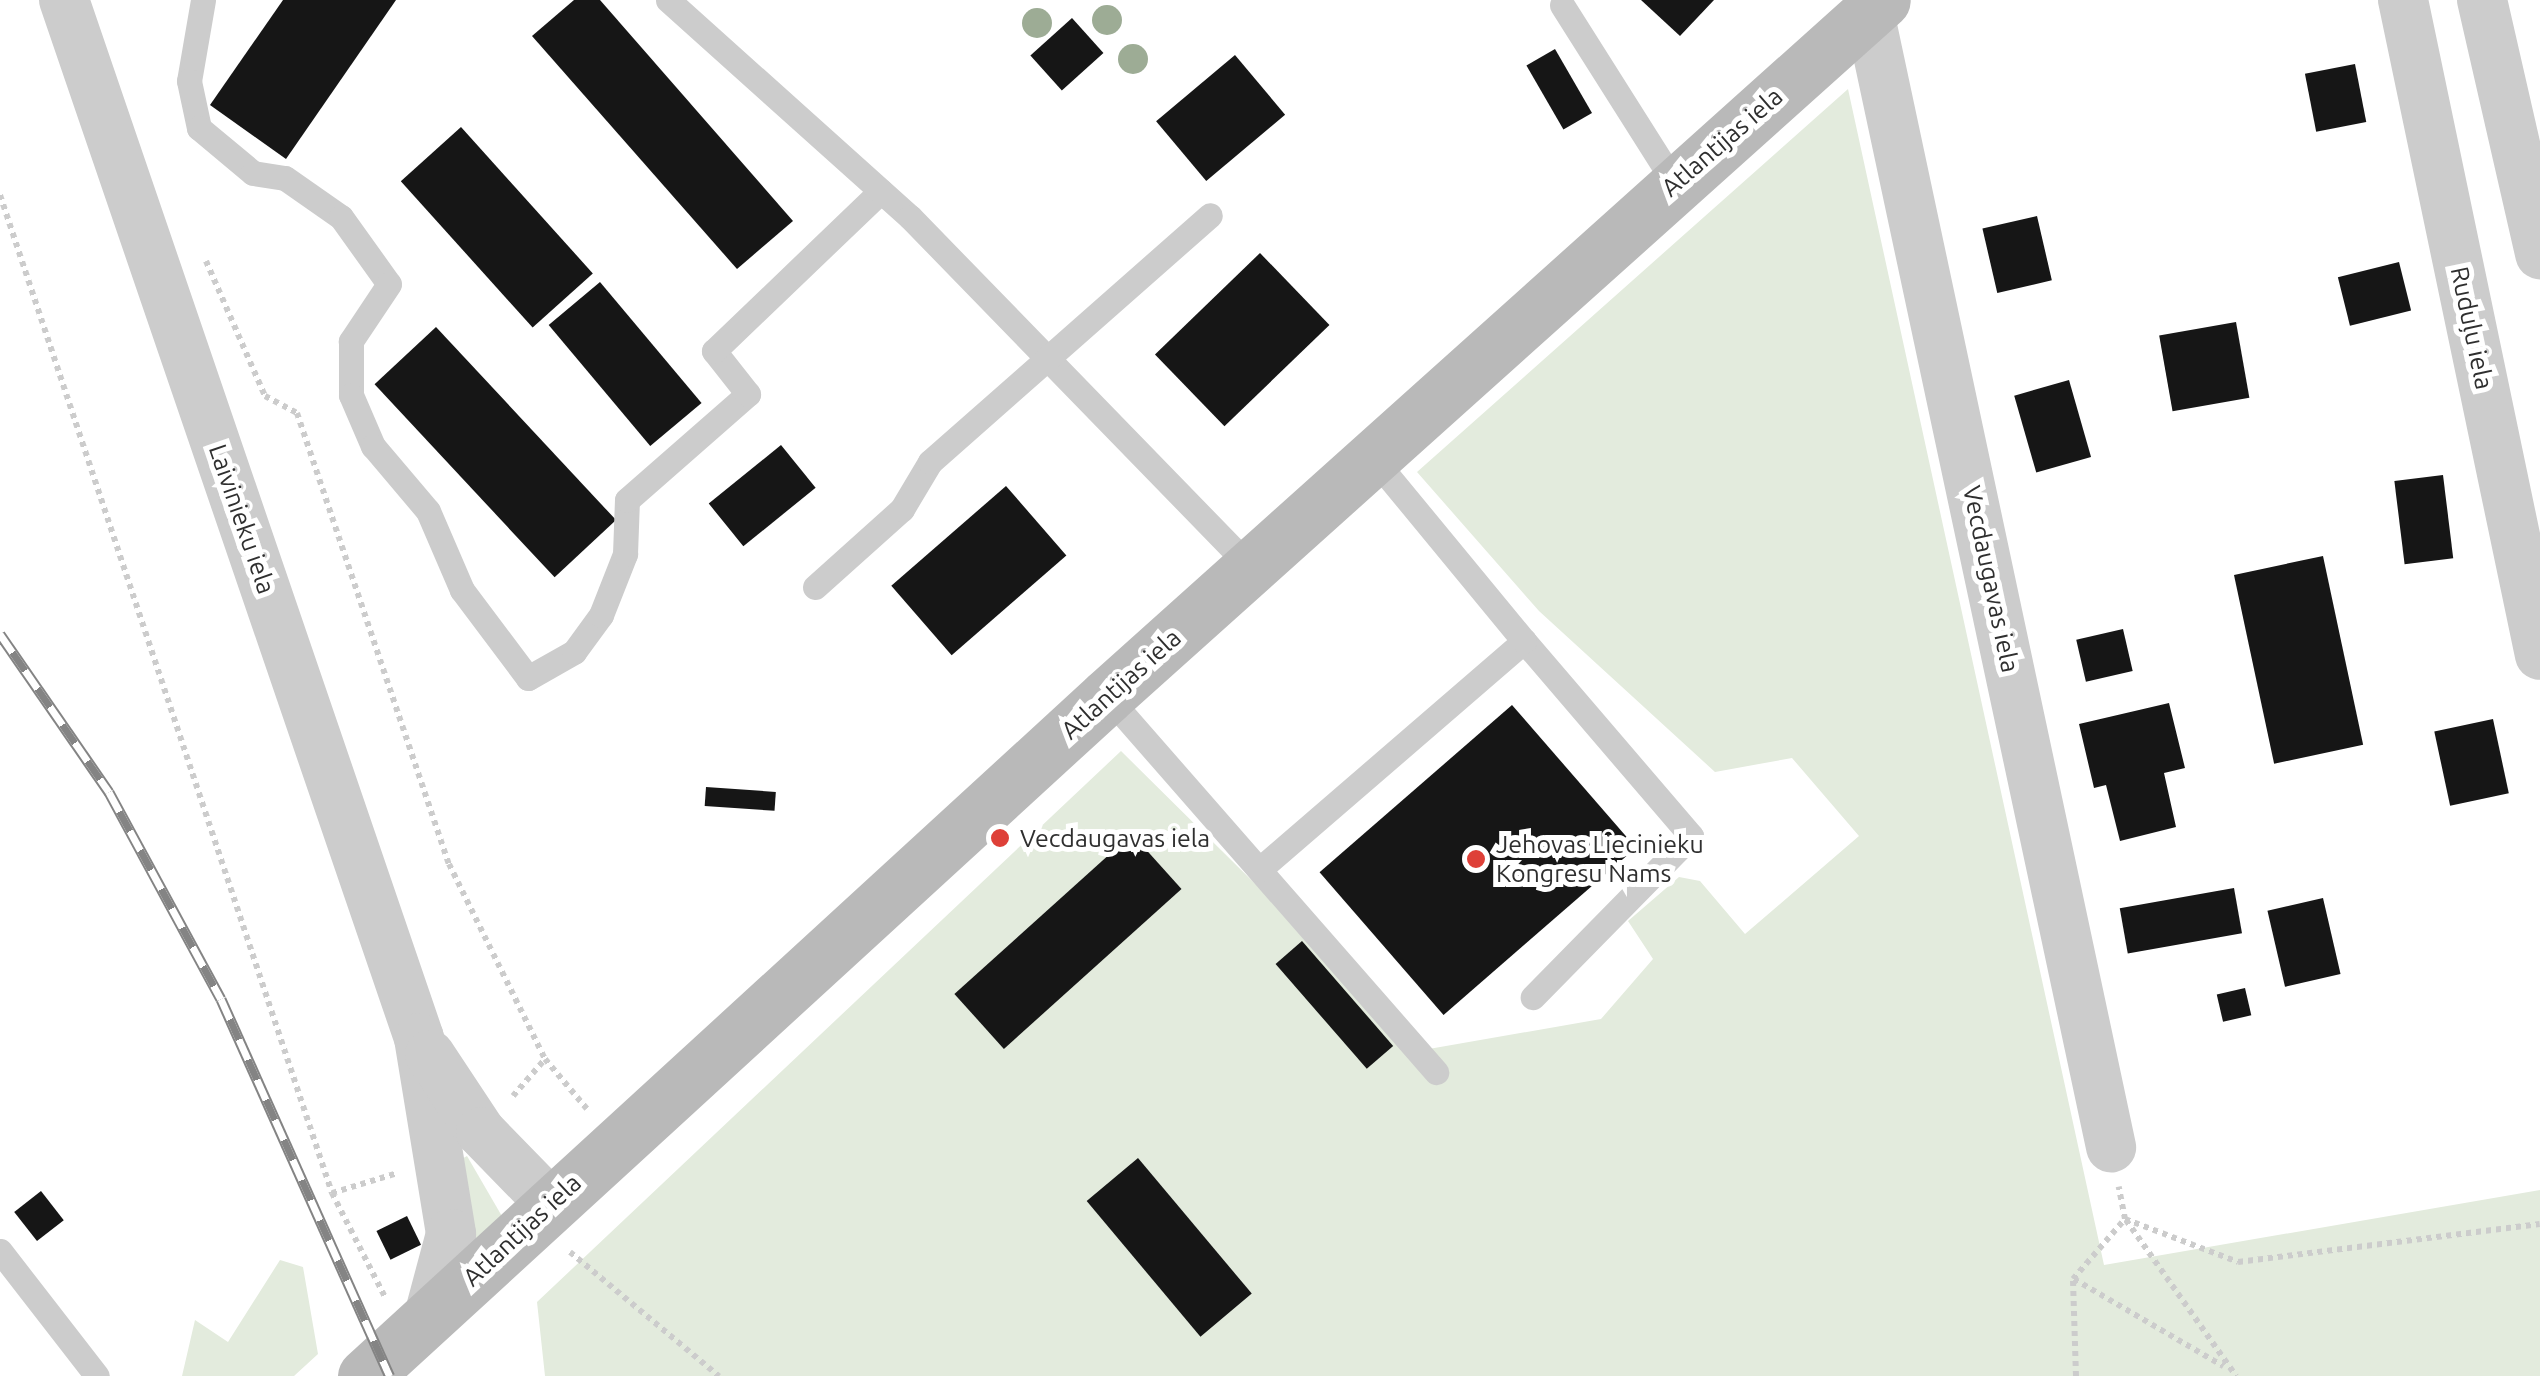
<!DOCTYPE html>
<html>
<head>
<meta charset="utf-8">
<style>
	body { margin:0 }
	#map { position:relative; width:2540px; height:1376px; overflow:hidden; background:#fff; font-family:Ubuntu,sans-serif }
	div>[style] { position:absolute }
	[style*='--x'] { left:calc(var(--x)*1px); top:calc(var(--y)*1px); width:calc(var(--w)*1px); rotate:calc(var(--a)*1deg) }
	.green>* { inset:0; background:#e3ebdd }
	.building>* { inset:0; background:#161616; transform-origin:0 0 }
	.path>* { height:6px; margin-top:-3px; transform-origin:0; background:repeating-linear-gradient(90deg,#ccc 0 5px,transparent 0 10px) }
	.lane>* { height:25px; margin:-12.5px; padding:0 12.5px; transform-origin:12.5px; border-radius:12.5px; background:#ccc }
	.street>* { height:50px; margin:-25px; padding:0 25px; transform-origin:25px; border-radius:25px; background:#ccc }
	.secondary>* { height:55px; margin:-27.5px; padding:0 27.5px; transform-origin:27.5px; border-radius:27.5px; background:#b9b9b9 }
	.rail>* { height:11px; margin-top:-5.5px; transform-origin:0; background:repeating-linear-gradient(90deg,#fff 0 22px,#848484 0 44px); box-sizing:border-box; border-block:2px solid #848484 }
	.trees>* { width:30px; height:30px; margin:-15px; border-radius:50%; background:#9dac95 }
	.dots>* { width:28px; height:28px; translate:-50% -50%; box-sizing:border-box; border:5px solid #fff; border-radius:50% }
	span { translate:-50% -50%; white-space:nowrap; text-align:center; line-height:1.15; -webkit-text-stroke:10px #fff; paint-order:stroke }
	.street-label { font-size:25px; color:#2f2f2f }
	.poi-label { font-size:25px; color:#2f2f2f }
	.left { translate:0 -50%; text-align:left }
</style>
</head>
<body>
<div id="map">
	<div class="green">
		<i style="clip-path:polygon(1848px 89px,2104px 1265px,2540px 1190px,2540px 1376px,545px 1376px,537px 1302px,1121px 751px,1423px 1050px,1601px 1019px,1653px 959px,1628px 921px,1679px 877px,1700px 881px,1745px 934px,1859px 836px,1792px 758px,1715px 772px,1539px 611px,1417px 472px)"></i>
		<i style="clip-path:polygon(467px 1156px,503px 1218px,467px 1249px,458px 1161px)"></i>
		<i style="clip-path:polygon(280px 1260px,303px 1267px,318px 1354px,294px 1376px,182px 1376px,195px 1320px,228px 1342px)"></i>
	</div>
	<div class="building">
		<i style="clip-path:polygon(283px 0,396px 0,286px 159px,210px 105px)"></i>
		<i style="clip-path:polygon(574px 0,600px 0,793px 221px,737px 269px,532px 36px)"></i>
		<i style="clip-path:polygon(1641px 0,1714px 0,1680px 36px)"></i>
		<i style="left:1072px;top:18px;width:47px;height:56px;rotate:48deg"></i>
		<i style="left:1555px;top:49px;width:74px;height:33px;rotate:60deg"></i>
		<i style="left:1235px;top:55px;width:78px;height:103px;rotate:50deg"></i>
		<i style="left:2355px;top:64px;width:59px;height:51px;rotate:79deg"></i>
		<i style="left:461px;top:127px;width:197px;height:81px;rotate:48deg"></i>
		<i style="left:2037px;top:216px;width:66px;height:56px;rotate:77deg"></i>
		<i style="left:1260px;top:253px;width:100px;height:146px;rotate:46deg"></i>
		<i style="left:2399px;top:262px;width:50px;height:63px;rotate:76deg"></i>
		<i style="left:600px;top:282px;width:158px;height:67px;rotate:50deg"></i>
		<i style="left:2236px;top:322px;width:77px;height:78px;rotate:80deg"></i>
		<i style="left:436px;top:327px;width:264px;height:84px;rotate:47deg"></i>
		<i style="left:2069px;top:380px;width:80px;height:57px;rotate:74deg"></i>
		<i style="left:781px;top:445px;width:55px;height:93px;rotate:51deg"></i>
		<i style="left:2443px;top:475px;width:84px;height:49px;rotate:83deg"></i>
		<i style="left:1006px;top:486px;width:92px;height:152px;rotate:49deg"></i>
		<i style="left:2323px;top:556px;width:193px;height:91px;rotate:78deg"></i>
		<i style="left:2123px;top:629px;width:43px;height:48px;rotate:77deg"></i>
		<i style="clip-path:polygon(2169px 703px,2185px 768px,2164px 773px,2176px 827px,2120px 841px,2106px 785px,2094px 788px,2079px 724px)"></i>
		<i style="left:1512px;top:705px;width:189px;height:255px;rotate:49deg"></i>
		<i style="left:2493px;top:719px;width:76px;height:60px;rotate:78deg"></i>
		<i style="left:706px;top:787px;width:70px;height:19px;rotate:4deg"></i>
		<i style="left:1132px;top:834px;width:74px;height:239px;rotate:48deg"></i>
		<i style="left:2234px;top:888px;width:46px;height:116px;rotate:80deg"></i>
		<i style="left:2323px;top:898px;width:78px;height:57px;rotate:77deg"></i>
		<i style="left:1302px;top:941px;width:139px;height:35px;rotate:49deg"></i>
		<i style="left:2245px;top:988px;width:28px;height:29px;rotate:77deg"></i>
		<i style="left:1138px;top:1158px;width:177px;height:67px;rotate:50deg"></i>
		<i style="left:41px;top:1191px;width:37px;height:34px;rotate:52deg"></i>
		<i style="left:407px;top:1216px;width:32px;height:34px;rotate:64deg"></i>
	</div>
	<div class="path">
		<i style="--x:0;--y:195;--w:1052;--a:71.6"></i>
		<i style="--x:332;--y:1193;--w:117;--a:63"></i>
		<i style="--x:206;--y:261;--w:147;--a:66.4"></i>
		<i style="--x:265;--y:396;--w:36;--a:28"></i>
		<i style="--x:297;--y:413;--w:476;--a:71.4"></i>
		<i style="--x:449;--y:864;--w:217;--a:63.8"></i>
		<i style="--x:545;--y:1059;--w:65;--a:50"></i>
		<i style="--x:513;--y:1096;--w:49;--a:-49.1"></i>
		<i style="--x:332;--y:1193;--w:69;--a:-16.9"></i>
		<i style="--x:2125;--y:1219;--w:121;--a:20.8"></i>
		<i style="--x:2238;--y:1262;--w:304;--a:-7.2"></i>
		<i style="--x:2126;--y:1220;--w:191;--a:54.8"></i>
		<i style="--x:570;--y:1252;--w:194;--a:39.8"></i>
		<i style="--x:2074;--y:1279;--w:173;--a:30.3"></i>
		<i style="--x:2076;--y:1376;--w:97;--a:-91.8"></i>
		<i style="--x:2073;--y:1279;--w:79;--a:-49.1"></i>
		<i style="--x:2125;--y:1219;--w:33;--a:-101"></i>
	</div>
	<div class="lane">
		<i style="--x:203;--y:0;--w:82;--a:99.8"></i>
		<i style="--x:189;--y:81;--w:48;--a:78"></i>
		<i style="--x:199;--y:128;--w:70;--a:39.8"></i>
		<i style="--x:253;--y:173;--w:32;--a:9"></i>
		<i style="--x:285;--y:178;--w:68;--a:34.9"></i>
		<i style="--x:341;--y:217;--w:82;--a:54.4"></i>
		<i style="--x:389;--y:284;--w:69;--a:123.7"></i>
		<i style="--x:351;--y:341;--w:54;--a:90"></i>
		<i style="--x:351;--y:395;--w:56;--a:66.7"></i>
		<i style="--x:373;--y:446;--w:85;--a:49.8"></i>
		<i style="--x:428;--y:511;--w:86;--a:66.7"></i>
		<i style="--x:462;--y:590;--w:110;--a:53.1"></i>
		<i style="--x:528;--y:678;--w:53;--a:-29.5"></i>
		<i style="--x:574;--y:652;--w:46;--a:-53.9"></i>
		<i style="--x:601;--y:615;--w:66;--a:-68.5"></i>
		<i style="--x:625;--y:554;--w:54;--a:-87.9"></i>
		<i style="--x:627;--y:500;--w:161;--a:-41.2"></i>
		<i style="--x:748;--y:394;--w:55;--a:-128.3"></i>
		<i style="--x:714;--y:351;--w:231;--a:-43.8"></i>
		<i style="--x:668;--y:0;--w:325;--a:41.9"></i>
		<i style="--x:910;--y:217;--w:491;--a:45.8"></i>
		<i style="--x:1562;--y:5;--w:212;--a:57.7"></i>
		<i style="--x:815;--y:587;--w:117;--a:-41.9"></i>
		<i style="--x:902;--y:509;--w:55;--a:-59.2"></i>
		<i style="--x:930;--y:462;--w:373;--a:-41.4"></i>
		<i style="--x:1524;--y:641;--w:257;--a:49.4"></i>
		<i style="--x:1691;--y:836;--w:226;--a:134.5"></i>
		<i style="--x:1107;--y:696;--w:500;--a:48.8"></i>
		<i style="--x:1260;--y:869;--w:349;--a:-40.8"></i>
		<i style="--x:1524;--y:641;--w:234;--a:-129.5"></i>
		<i style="--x:0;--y:1251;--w:158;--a:52.2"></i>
	</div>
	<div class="street">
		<i style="--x:64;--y:0;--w:1097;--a:71.12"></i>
		<i style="--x:419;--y:1038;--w:199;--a:80.7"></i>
		<i style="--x:451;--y:1234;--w:85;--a:105"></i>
		<i style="--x:2403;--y:0;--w:669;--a:78.19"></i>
		<i style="--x:2482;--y:0;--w:261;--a:77.1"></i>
		<i style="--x:1869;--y:12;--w:1161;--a:77.96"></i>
		<i style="--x:430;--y:1055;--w:92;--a:56.5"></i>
		<i style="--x:481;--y:1132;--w:98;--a:45.8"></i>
	</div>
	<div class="secondary">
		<i style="--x:365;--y:1376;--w:1006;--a:-42.5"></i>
		<i style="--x:1107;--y:696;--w:1042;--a:-41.89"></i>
	</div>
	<div class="rail">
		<i style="--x:0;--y:634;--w:192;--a:55.4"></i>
		<i style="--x:109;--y:792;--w:235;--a:61.6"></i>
		<i style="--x:221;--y:999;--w:413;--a:65.9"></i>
	</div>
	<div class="trees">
		<i style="left:1107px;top:20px"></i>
		<i style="left:1037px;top:23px"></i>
		<i style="left:1133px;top:59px"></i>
	</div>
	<div class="dots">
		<i style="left:1000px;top:838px;background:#de4038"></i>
		<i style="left:1476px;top:859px;background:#de4038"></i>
	</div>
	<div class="street-label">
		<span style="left:1722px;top:142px;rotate:-41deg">Atlantijas iela</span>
		<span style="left:2472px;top:328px;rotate:78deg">Ruduļu iela</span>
		<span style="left:242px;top:519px;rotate:71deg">Laivinieku iela</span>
		<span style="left:1991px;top:579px;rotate:78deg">Vecdaugavas iela</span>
		<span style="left:1121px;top:684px;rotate:-42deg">Atlantijas iela</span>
		<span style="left:522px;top:1230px;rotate:-43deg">Atlantijas iela</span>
	</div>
	<div class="poi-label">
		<span class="left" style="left:1020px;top:838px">Vecdaugavas iela</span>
		<span class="left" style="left:1496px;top:859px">Jehovas Liecinieku<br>Kongresu Nams</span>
	</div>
</div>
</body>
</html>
